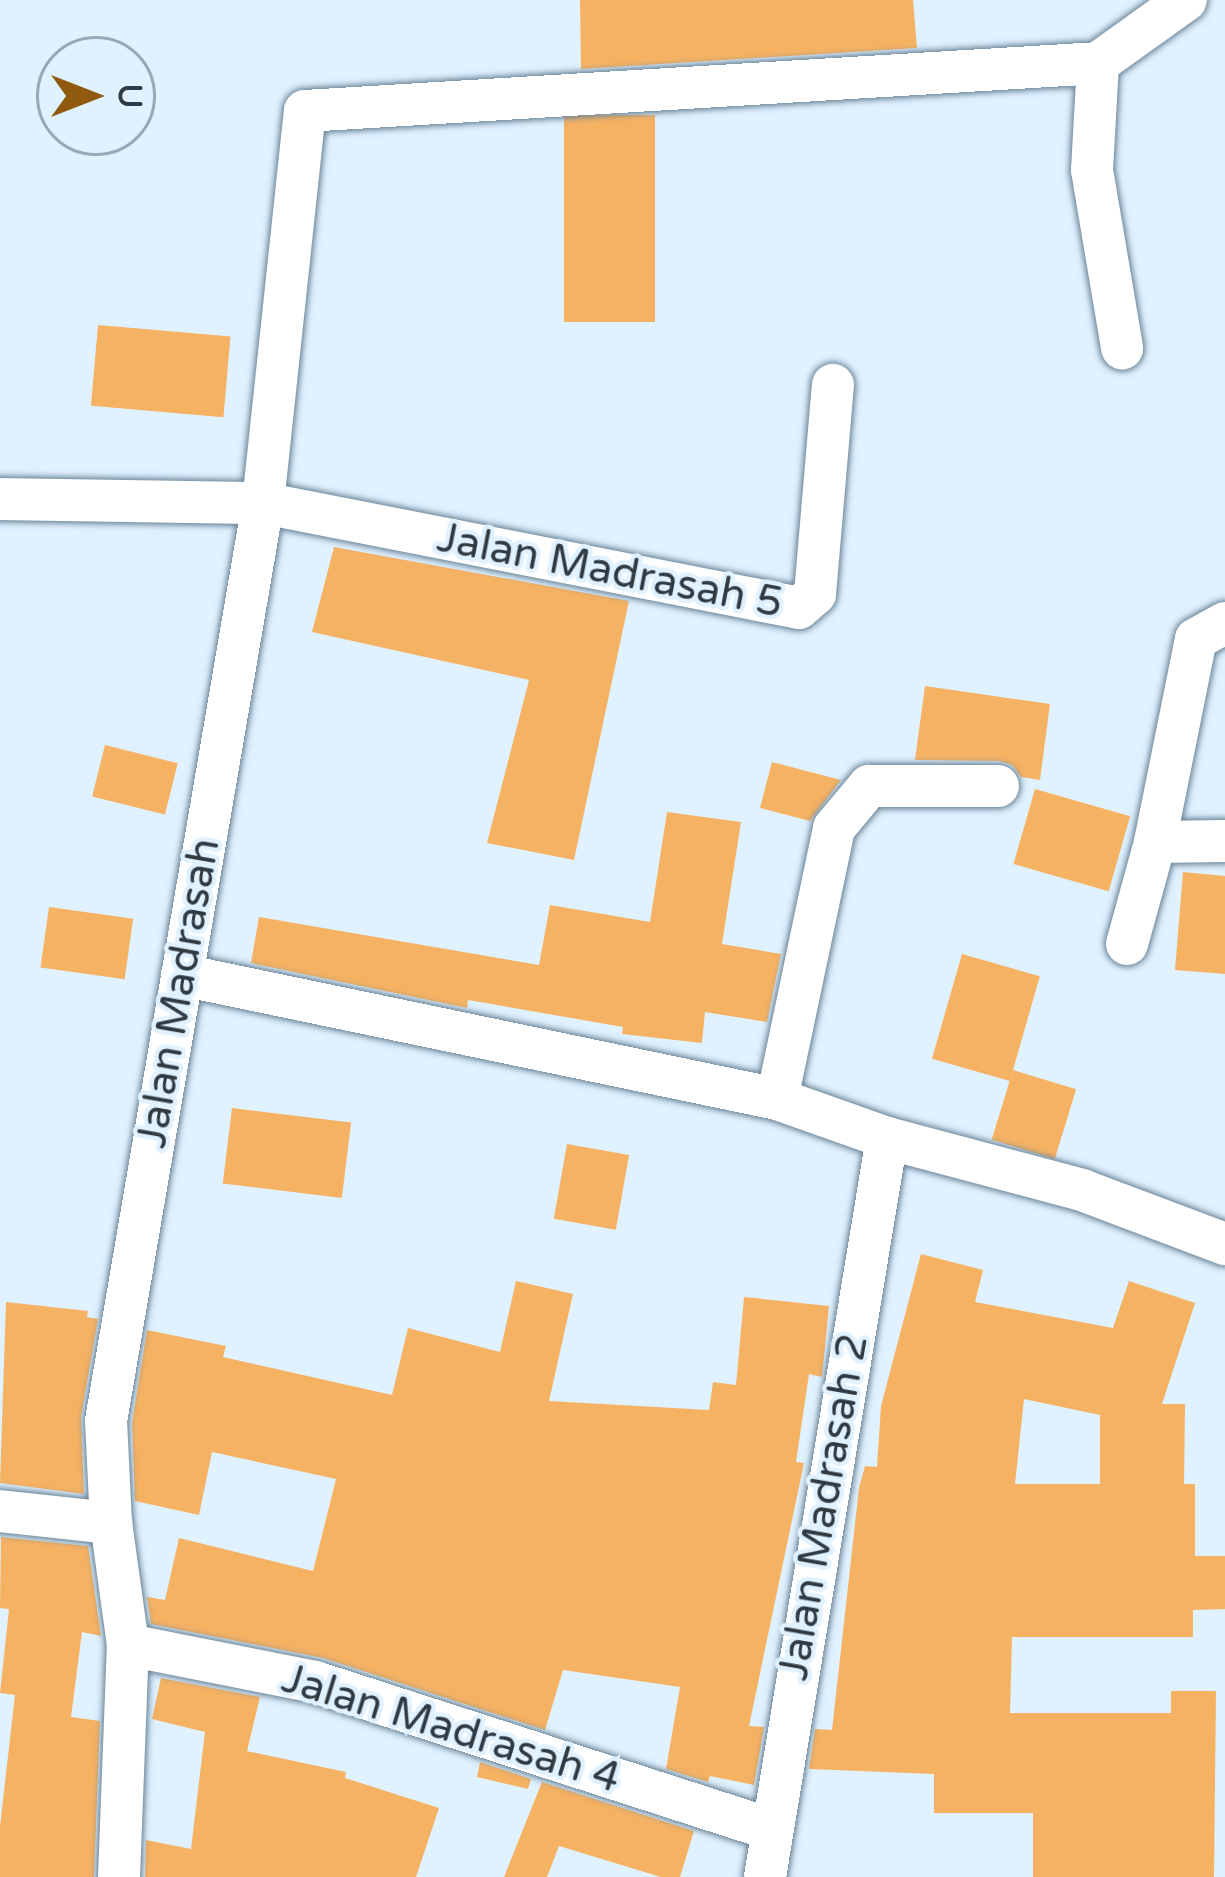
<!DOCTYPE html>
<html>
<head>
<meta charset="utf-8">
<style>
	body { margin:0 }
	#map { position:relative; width:1225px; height:1877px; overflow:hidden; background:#e0f1ff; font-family:"Varela Round",sans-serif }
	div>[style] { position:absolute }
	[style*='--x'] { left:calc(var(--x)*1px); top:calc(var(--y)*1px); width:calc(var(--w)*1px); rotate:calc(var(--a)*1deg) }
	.building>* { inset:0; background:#f6b263; transform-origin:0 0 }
	.roads { filter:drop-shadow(0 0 3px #6a8598) drop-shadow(0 0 3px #6a8598) }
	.minor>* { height:42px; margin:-21px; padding:0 21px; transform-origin:21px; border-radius:21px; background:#fff }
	span { translate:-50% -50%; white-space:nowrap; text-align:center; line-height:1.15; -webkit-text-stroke:9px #e0f1ff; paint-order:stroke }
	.street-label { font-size:42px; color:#2f3a42 }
	.north { position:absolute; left:36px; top:36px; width:120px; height:120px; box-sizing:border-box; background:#e0f1ff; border:3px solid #99a8b3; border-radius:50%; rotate:90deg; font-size:33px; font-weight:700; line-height:48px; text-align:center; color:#2f3a42 }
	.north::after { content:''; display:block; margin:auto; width:42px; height:54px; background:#905b0e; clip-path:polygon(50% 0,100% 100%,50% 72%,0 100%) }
</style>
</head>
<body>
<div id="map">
	<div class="building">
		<i style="clip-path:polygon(580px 0,913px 0,917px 48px,581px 69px)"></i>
		<i style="left:655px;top:115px;width:207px;height:91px;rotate:90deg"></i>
		<i style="left:98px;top:325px;width:133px;height:81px;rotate:5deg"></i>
		<i style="clip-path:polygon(334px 547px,629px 601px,574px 860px,487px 843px,529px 680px,312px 632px)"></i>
		<i style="clip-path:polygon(925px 686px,1050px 704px,1040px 780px,1021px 777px,1012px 765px,999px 761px,915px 760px)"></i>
		<i style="left:105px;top:745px;width:75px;height:53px;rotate:14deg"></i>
		<i style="clip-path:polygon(772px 762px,841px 780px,810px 821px,760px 808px)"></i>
		<i style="left:1035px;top:789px;width:99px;height:78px;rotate:16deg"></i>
		<i style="clip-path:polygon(667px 812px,741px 822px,722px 944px,781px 954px,767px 1022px,705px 1012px,702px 1043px,622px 1034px,623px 1027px,468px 1000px,467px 1008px,251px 963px,259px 917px,539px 965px,550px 905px,650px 922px)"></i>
		<i style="clip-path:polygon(1183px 872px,1225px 876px,1225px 974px,1175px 970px)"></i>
		<i style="left:49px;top:907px;width:85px;height:61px;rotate:8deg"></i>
		<i style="left:962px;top:954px;width:81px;height:109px;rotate:16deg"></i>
		<i style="left:1013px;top:1070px;width:66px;height:73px;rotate:17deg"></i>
		<i style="left:232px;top:1108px;width:120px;height:76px;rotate:7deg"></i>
		<i style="left:567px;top:1144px;width:63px;height:76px;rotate:10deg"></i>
		<i style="clip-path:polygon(evenodd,921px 1254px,983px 1270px,975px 1302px,1113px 1328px,1129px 1281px,1195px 1303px,1162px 1404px,1185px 1404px,1184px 1484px,1195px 1484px,1195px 1556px,1225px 1556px,1225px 1609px,1193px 1610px,1193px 1637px,1012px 1637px,1010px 1713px,1171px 1713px,1171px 1691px,1216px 1691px,1214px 1877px,1033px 1877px,1033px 1813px,934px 1813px,934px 1774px,809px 1769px,815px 1729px,832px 1730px,859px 1488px,865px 1466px,877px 1467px,881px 1406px,921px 1254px,1024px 1399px,1100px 1415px,1100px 1484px,1015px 1484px,1024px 1399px)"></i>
		<i style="clip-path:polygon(516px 1281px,573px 1294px,549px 1401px,709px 1410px,713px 1382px,736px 1385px,744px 1297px,829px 1306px,822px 1377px,809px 1374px,796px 1462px,804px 1463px,749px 1726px,764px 1727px,754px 1785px,710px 1776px,708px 1782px,666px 1769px,680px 1687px,563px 1670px,545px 1730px,323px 1658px,151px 1624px,147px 1597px,165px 1600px,179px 1538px,313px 1571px,336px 1479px,212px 1452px,199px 1515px,135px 1501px,132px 1423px,147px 1330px,226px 1346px,223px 1357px,392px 1395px,408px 1328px,500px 1352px)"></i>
		<i style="clip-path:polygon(6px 1302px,88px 1311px,87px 1317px,98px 1319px,81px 1417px,84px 1494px,0 1483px)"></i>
		<i style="clip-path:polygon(1px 1537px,88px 1546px,101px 1636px,82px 1632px,71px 1717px,100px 1721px,94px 1877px,0 1877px,0 1826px,15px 1695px,0 1693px,9px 1609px,0 1608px)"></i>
		<i style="clip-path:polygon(161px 1678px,260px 1697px,247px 1751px,346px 1772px,345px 1778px,439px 1808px,416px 1877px,145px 1877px,146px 1840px,191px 1849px,205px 1732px,152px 1719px)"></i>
		<i style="clip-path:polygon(480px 1762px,531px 1779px,528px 1789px,477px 1777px)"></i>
		<i style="clip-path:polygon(542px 1782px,694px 1831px,680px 1877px,661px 1877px,559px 1846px,547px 1877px,504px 1877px)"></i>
	</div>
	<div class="roads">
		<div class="minor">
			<i style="--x:1098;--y:63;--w:107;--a:93.2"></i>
			<i style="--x:1092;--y:170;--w:181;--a:80.4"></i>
			<i style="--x:0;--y:499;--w:263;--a:0.9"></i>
			<i style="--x:263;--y:503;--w:546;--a:11.08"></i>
			<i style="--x:799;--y:608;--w:21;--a:-41"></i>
			<i style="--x:815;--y:594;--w:210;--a:-85.1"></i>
			<i style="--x:1155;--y:842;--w:70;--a:-0.8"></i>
			<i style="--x:1127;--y:944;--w:106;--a:-74.6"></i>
			<i style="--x:1155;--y:842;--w:207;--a:-78.6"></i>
			<i style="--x:1196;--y:639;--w:33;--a:-29"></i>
			<i style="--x:182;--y:975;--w:608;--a:11.77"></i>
			<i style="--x:777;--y:1099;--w:117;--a:19.5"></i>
			<i style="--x:887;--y:1138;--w:202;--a:14.9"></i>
			<i style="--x:1082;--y:1190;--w:153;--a:20.7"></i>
			<i style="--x:777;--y:1099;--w:277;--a:-78.1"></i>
			<i style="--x:834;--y:828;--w:55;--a:-50.2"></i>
			<i style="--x:869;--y:786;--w:129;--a:0"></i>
			<i style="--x:0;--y:1511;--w:112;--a:6.2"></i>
			<i style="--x:128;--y:1645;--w:191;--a:11.2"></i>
			<i style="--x:315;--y:1682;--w:478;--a:17.9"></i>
			<i style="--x:119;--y:1877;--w:232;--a:-87.8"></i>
			<i style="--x:128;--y:1645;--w:123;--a:-97.9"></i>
			<i style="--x:111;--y:1523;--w:102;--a:-92.8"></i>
			<i style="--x:106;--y:1421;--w:931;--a:-80.29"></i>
			<i style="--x:263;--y:503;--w:394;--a:-83.9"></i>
			<i style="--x:305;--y:111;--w:794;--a:-3.46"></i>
			<i style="--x:1098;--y:63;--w:108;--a:-35.6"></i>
			<i style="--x:765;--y:1877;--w:749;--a:-80.63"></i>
		</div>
	</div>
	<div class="street-label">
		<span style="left:610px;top:571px;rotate:11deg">Jalan Madrasah 5</span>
		<span style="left:179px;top:993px;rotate:-80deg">Jalan Madrasah</span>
		<span style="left:824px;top:1507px;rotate:-80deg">Jalan Madrasah 2</span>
		<span style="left:451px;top:1729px;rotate:17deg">Jalan Madrasah 4</span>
	</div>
	<div class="north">U</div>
</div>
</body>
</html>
